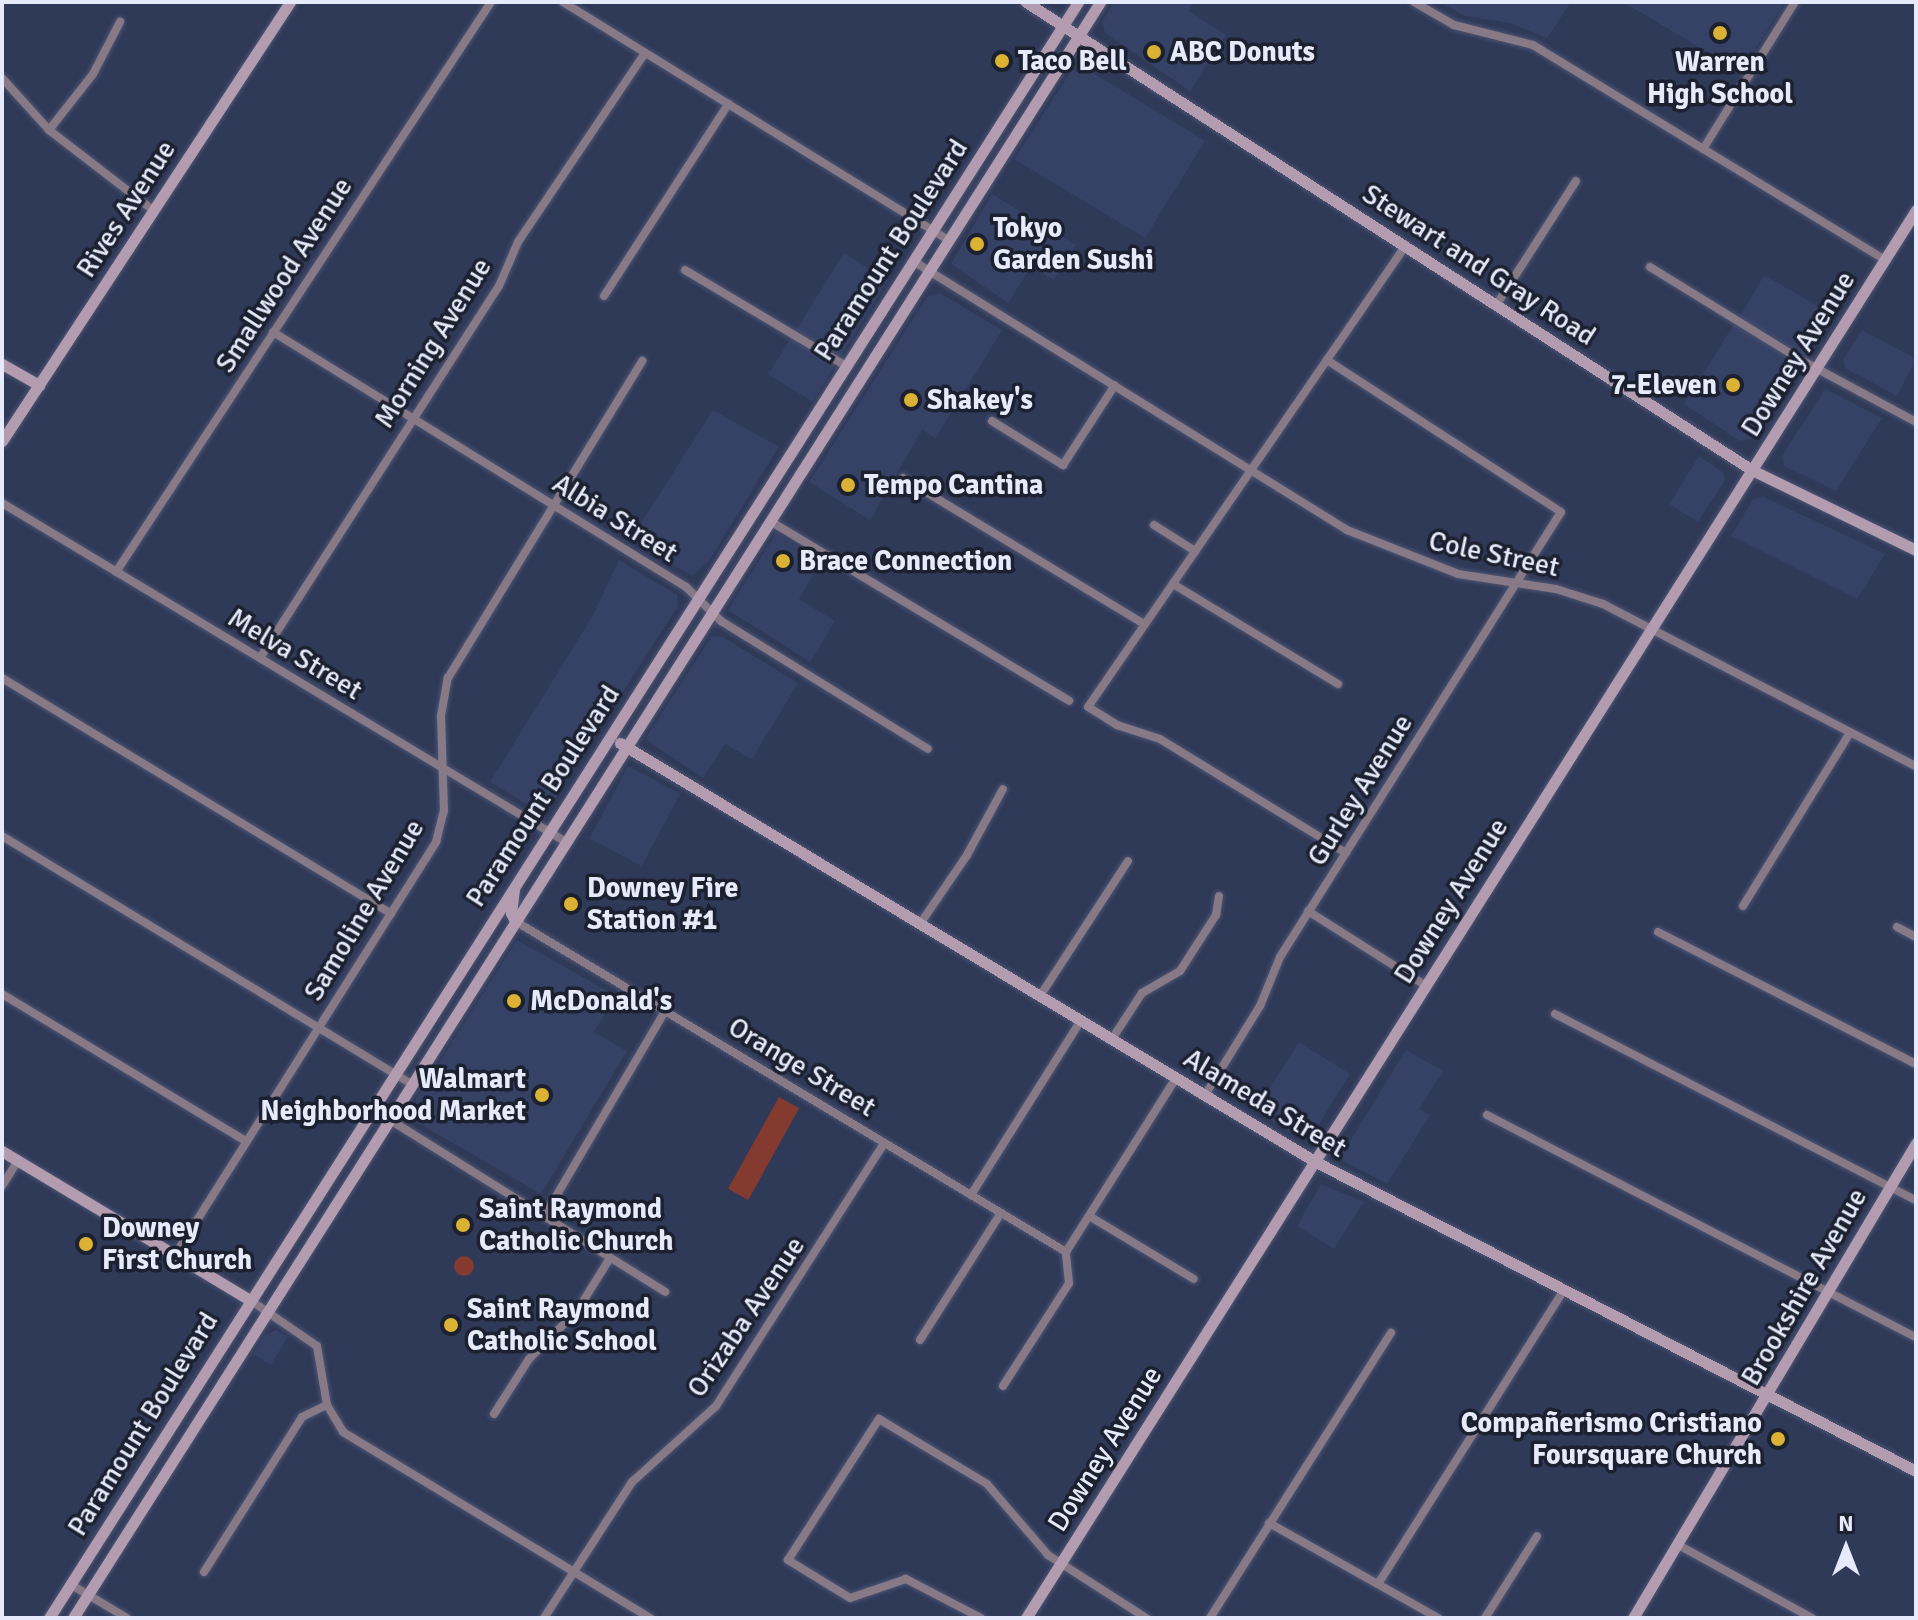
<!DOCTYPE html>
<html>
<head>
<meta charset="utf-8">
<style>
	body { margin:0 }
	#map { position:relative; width:1918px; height:1620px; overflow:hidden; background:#2f3958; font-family:Signika,sans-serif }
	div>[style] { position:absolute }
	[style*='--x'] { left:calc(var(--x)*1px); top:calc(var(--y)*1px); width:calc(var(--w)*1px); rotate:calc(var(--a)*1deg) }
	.built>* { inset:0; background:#364166; transform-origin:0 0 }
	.green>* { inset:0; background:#853a30; transform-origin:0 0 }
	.round { border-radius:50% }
	.roads { filter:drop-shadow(0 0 2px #4c5572) drop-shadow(0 0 2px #4c5572) }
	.street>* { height:8px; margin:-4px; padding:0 4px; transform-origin:4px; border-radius:4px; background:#887986 }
	.secondary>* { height:11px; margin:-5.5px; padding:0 5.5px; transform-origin:5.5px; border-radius:5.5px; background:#b39cb0 }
	.dots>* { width:22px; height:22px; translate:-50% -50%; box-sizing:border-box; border:4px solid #1c212f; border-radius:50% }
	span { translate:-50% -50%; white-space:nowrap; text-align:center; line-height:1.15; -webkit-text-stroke:7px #1c212f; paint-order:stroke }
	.poi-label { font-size:28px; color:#e5ebfb; font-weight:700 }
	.left { translate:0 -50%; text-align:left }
	.right { translate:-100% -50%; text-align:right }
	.street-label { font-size:28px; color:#e5ebfb }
	.frame { position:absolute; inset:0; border:4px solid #e5ebfb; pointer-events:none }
	.north { position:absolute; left:1806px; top:1508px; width:80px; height:80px; -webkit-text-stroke:6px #1c212f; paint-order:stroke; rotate:0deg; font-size:22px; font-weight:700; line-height:32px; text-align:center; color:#e5ebfb }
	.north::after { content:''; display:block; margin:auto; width:28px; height:36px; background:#e5ebfb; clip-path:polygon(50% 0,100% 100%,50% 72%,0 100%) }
</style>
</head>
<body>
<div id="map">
	<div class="built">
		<i style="clip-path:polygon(1114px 2px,1194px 2px,1189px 11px,1226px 35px,1190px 91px,1105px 33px,1102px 21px)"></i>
		<i style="clip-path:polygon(1440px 2px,1571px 2px,1547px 38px,1510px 23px,1465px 16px)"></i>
		<i style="clip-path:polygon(1623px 2px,1785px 2px,1741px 72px)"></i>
		<i style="clip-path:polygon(1085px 68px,1205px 141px,1145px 238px,1014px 159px,1071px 71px)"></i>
		<i style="clip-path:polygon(992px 194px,1076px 245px,1054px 280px,1031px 267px,1008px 303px,951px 264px)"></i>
		<i style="left:844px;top:253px;width:52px;height:143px;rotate:32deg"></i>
		<i style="left:1764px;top:275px;width:76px;height:49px;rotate:30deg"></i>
		<i style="clip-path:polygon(940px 293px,1002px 330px,936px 438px,922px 430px,870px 520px,809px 482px,927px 297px)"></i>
		<i style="clip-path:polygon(1734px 324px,1799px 364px,1751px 439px,1740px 441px,1684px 404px)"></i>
		<i style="clip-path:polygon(1862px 330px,1916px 359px,1897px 396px,1845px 368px,1843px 359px)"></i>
		<i style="clip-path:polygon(1825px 389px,1882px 418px,1836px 491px,1784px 466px,1782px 456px)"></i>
		<i style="clip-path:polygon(713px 410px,779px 447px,709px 561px,692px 576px,630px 540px)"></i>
		<i style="clip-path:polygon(1699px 456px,1723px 472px,1725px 480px,1698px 522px,1669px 504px)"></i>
		<i style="clip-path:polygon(1764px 497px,1885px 554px,1857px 599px,1731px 536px,1753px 499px)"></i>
		<i style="clip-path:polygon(776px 533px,821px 561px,799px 599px,835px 621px,810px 662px,728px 610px)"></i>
		<i style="clip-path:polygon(619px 560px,677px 595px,678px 606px,549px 808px,538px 811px,490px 782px,592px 617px)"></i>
		<i style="clip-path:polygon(712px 636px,723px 637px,798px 683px,752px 759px,725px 744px,703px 778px,645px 739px)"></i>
		<i style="left:628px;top:766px;width:59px;height:82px;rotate:28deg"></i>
		<i style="clip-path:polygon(517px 940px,616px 996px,594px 1032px,627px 1051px,541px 1194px,413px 1120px,409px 1110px)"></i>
		<i style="clip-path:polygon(1299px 1042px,1350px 1074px,1311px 1137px,1303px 1140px,1255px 1111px)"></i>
		<i style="clip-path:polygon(1406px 1050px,1443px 1071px,1419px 1109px,1430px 1115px,1387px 1184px,1343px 1161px,1342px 1154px)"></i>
		<i style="clip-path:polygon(1321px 1184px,1364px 1202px,1334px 1249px,1297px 1226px)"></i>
		<i style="clip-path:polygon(276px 1330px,288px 1337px,271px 1365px,253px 1354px,266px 1334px)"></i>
	</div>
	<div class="green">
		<i style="left:779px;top:1097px;width:23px;height:105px;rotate:29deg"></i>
		<i class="round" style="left:454px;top:1256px;width:20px;height:20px"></i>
	</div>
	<div class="roads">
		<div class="street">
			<i style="--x:563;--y:2;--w:453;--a:31.7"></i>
			<i style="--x:1414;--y:2;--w:46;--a:29.9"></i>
			<i style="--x:1454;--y:25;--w:81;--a:14.2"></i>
			<i style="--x:1533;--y:45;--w:412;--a:31.4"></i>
			<i style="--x:2;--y:78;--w:70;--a:47.9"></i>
			<i style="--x:49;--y:130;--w:133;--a:37.6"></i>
			<i style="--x:49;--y:130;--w:71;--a:-51.8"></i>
			<i style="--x:93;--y:74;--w:59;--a:-62.6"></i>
			<i style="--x:1703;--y:149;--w:173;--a:-58"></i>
			<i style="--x:913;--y:261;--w:511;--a:31.79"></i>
			<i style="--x:1347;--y:530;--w:119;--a:21.6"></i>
			<i style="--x:1458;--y:574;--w:99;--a:8.7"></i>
			<i style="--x:1556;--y:589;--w:49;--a:17.7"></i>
			<i style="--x:1603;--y:604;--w:352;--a:27.4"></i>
			<i style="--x:1650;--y:267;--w:177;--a:31.6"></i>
			<i style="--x:1801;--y:360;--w:131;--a:28.3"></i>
			<i style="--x:685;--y:270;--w:187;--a:30.8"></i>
			<i style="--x:604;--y:296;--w:229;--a:-57.1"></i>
			<i style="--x:1497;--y:304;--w:146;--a:-57.3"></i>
			<i style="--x:273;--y:332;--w:485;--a:31.7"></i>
			<i style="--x:686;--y:587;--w:49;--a:44.2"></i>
			<i style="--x:721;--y:621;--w:243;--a:31.7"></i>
			<i style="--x:992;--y:421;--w:84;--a:31.8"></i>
			<i style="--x:1063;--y:465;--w:95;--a:-57"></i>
			<i style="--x:903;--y:478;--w:282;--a:31.2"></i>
			<i style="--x:2;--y:503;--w:658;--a:31.01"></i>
			<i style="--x:770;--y:521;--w:349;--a:31"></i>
			<i style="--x:1154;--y:525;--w:49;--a:32.4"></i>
			<i style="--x:116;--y:572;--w:682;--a:-56.66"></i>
			<i style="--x:1173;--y:584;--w:193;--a:31.2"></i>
			<i style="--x:260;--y:658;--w:442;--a:-57.3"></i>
			<i style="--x:499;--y:286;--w:48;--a:-66.6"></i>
			<i style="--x:518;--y:242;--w:228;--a:-56.1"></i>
			<i style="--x:2;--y:678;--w:455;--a:31.2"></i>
			<i style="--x:2;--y:836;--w:477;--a:31.2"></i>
			<i style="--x:1346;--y:853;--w:218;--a:-148.5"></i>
			<i style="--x:1160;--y:739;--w:45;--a:-162"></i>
			<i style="--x:1117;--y:725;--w:34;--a:-148"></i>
			<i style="--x:1088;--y:707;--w:561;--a:-55.46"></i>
			<i style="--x:1743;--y:906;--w:203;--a:-58.3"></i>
			<i style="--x:1308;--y:911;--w:140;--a:32.4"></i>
			<i style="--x:515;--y:921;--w:643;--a:30.99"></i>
			<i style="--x:920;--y:924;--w:83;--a:-55.7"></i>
			<i style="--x:967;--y:855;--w:75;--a:-61.4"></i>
			<i style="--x:1897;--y:927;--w:21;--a:28"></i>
			<i style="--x:1658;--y:932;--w:290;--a:27.1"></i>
			<i style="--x:2;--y:994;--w:285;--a:31.1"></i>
			<i style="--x:1040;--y:996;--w:161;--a:-56.9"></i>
			<i style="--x:1555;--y:1014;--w:406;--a:27.3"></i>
			<i style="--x:1112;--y:1039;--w:55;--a:-56.9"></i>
			<i style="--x:1142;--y:993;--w:44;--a:-30.1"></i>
			<i style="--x:1180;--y:971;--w:67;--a:-57.3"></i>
			<i style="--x:1216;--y:915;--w:19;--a:-81"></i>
			<i style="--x:1205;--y:1095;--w:105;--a:-58.3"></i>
			<i style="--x:1260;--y:1006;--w:53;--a:-67.8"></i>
			<i style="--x:1280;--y:957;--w:526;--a:-57.73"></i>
			<i style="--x:1561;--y:512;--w:279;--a:-147"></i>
			<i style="--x:371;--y:1108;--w:347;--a:32"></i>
			<i style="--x:1487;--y:1115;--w:483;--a:27.4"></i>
			<i style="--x:2;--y:1186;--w:31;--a:-58"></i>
			<i style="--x:971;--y:1195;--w:207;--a:-57.8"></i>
			<i style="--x:545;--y:1215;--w:237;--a:-59.5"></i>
			<i style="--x:1089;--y:1216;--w:122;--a:31"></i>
			<i style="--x:175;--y:1255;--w:489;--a:-57.7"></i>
			<i style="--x:436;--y:842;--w:32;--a:-76"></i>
			<i style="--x:444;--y:811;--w:95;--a:-91.8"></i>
			<i style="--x:441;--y:716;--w:39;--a:-80"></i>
			<i style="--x:448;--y:678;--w:372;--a:-58.5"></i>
			<i style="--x:250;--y:1300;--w:81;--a:34.5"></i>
			<i style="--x:317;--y:1346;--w:60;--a:80.4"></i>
			<i style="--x:327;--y:1405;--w:31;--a:59"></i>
			<i style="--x:343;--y:1432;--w:359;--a:31.2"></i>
			<i style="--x:920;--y:1340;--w:151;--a:-57.5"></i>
			<i style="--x:1003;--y:1386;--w:122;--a:-57.3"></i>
			<i style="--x:1069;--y:1283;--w:31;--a:-96"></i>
			<i style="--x:1066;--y:1252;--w:206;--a:-57.7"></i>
			<i style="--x:494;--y:1414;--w:65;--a:-57.5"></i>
			<i style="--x:529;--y:1359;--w:68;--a:-45"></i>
			<i style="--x:577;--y:1311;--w:62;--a:-58.1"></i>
			<i style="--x:1269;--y:1523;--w:194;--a:29.3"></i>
			<i style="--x:1680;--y:1546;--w:150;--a:28.6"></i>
			<i style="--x:204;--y:1572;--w:183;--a:-57.7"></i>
			<i style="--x:302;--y:1417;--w:28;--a:-26"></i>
			<i style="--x:70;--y:1584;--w:66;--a:30.8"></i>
			<i style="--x:1378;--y:1584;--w:348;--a:-57.7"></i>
			<i style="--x:544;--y:1618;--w:162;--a:-57.1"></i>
			<i style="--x:632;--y:1482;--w:113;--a:-42.1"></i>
			<i style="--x:716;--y:1406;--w:312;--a:-57.4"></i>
			<i style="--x:981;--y:1618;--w:85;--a:-152.5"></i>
			<i style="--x:906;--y:1579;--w:59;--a:161.3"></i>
			<i style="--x:850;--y:1598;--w:73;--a:-148.5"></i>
			<i style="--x:788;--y:1560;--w:168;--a:-57.2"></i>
			<i style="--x:879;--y:1419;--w:126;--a:31"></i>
			<i style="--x:987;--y:1484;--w:94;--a:49.3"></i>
			<i style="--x:1048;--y:1555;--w:117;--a:32.7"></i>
			<i style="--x:1210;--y:1618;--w:338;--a:-57.6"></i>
			<i style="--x:1485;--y:1618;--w:97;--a:-57.6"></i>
		</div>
		<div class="secondary">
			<i style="--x:1026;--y:2;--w:864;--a:32.81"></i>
			<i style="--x:1752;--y:470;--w:182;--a:26"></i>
			<i style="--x:2;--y:364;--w:43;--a:29.6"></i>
			<i style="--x:2;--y:441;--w:525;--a:-56.73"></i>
			<i style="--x:620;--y:743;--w:812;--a:31.05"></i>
			<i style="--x:1316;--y:1162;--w:675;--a:27.25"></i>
			<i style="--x:514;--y:889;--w:24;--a:97"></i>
			<i style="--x:511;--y:913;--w:9;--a:63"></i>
			<i style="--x:2;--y:1151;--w:289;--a:31"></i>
			<i style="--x:49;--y:1618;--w:1916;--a:-57.51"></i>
			<i style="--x:73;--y:1618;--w:1915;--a:-57.56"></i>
			<i style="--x:1026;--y:1618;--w:1666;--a:-57.7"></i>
			<i style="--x:1633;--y:1618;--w:553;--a:-59.21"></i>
		</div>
	</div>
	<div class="dots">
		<i style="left:1720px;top:33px;background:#dbb233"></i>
		<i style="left:1154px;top:52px;background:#dbb233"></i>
		<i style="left:1002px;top:61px;background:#dbb233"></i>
		<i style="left:977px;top:244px;background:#dbb233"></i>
		<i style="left:1733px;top:385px;background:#dbb233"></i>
		<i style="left:911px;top:400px;background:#dbb233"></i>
		<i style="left:848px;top:485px;background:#dbb233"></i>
		<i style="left:783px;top:561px;background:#dbb233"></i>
		<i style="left:571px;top:904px;background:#dbb233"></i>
		<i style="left:514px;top:1001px;background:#dbb233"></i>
		<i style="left:542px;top:1095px;background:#dbb233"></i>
		<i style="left:463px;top:1225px;background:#dbb233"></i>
		<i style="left:86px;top:1244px;background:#dbb233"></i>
		<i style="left:451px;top:1325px;background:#dbb233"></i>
		<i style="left:1778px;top:1439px;background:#dbb233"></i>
	</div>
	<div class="poi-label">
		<span class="left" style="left:1170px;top:52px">ABC Donuts</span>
		<span class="left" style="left:1018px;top:61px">Taco Bell</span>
		<span style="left:1720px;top:78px">Warren<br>High School</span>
		<span class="left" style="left:993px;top:244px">Tokyo<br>Garden Sushi</span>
		<span class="right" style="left:1717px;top:385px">7-Eleven</span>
		<span class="left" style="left:927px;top:400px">Shakey's</span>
		<span class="left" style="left:864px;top:485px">Tempo Cantina</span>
		<span class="left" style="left:799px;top:561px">Brace Connection</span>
		<span class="left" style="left:587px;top:904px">Downey Fire<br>Station #1</span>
		<span class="left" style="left:530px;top:1001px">McDonald's</span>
		<span class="right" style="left:526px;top:1095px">Walmart<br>Neighborhood Market</span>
		<span class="left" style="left:479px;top:1225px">Saint Raymond<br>Catholic Church</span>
		<span class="left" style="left:102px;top:1244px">Downey<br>First Church</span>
		<span class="left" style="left:467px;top:1325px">Saint Raymond<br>Catholic School</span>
		<span class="right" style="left:1762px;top:1439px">Compañerismo Cristiano<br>Foursquare Church</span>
	</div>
	<div class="street-label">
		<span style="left:126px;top:209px;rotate:-57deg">Rives Avenue</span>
		<span style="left:891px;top:250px;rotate:-57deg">Paramount Boulevard</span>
		<span style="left:1479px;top:265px;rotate:33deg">Stewart and Gray Road</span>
		<span style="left:284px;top:275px;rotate:-57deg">Smallwood Avenue</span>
		<span style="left:433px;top:343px;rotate:-58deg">Morning Avenue</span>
		<span style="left:1798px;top:354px;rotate:-58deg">Downey Avenue</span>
		<span style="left:615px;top:518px;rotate:32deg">Albia Street</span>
		<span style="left:1494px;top:554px;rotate:12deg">Cole Street</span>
		<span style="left:295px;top:654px;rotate:31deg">Melva Street</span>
		<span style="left:1360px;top:790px;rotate:-58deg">Gurley Avenue</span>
		<span style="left:543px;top:796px;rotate:-57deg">Paramount Boulevard</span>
		<span style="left:1451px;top:901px;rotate:-58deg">Downey Avenue</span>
		<span style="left:364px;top:910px;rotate:-59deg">Samoline Avenue</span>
		<span style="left:802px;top:1067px;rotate:31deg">Orange Street</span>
		<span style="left:1265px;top:1103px;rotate:31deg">Alameda Street</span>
		<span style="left:1804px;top:1287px;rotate:-60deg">Brookshire Avenue</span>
		<span style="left:746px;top:1317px;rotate:-56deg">Orizaba Avenue</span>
		<span style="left:143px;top:1424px;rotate:-58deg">Paramount Boulevard</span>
		<span style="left:1105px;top:1449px;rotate:-58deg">Downey Avenue</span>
	</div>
	<div class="frame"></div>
	<div class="north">N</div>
</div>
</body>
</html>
